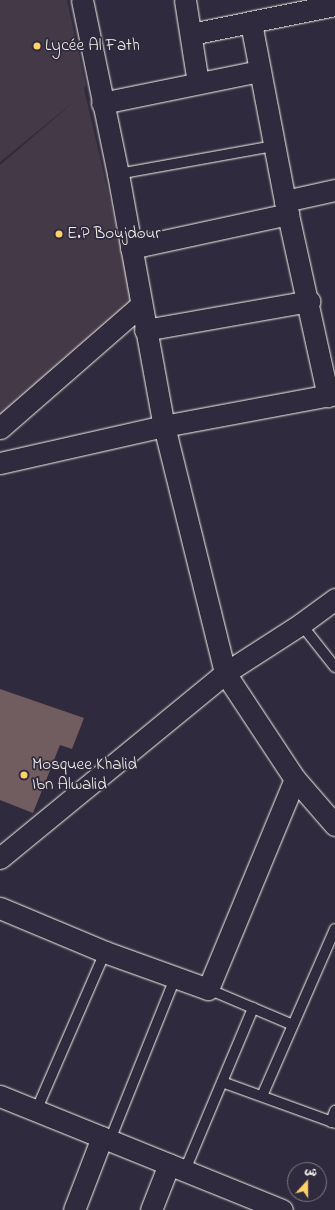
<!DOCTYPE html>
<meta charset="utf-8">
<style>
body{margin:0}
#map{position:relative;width:335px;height:1210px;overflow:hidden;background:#2f2a3d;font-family:"Indie Flower","Playpen Sans Arabic",sans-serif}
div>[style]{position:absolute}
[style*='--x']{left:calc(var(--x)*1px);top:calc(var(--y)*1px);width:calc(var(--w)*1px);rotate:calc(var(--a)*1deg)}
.built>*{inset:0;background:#433947}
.building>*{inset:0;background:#715c5f}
.roads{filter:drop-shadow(0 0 1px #f4f1e8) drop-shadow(0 0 1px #f4f1e8)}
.lane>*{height:10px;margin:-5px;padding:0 5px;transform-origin:5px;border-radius:5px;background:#2f2a3d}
.street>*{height:21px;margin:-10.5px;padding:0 10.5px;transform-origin:10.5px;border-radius:10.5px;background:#2f2a3d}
.dots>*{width:11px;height:11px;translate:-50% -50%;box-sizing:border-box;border:2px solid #2f2a3d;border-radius:50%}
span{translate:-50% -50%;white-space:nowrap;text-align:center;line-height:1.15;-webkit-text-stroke:3.5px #2f2a3d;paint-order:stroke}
.poi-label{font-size:17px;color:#f4f1e8}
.left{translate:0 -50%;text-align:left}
.north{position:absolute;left:287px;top:1162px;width:40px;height:40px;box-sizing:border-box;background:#2f2a3d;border:1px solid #7e7a81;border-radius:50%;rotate:21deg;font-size:11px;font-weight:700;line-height:16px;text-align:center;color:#f4f1e8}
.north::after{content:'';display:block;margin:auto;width:14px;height:18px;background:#ffd166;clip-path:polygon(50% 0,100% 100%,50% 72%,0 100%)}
</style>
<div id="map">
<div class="built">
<i style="clip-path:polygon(0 0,67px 0,86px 85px,84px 88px,85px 93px,134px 303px,0 417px,0 165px,76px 100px,0 162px)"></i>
</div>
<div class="building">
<i style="clip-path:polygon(0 689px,84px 718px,72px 749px,60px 745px,33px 813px,0 800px)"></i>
</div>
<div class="roads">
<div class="lane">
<i style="--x:118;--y:174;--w:158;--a:-10.2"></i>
<i style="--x:301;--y:624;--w:55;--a:51.7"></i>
<i style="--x:208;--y:989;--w:92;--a:23"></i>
<i style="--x:222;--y:1082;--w:120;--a:19.9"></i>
<i style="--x:262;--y:1096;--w:182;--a:-66.4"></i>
<i style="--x:36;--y:1111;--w:173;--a:-66.5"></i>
<i style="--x:331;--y:1122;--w:12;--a:-70"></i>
<i style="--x:110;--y:1140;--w:175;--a:-68.1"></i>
<i style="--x:185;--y:1170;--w:176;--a:-67.2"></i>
</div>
<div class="street">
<i style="--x:82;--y:0;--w:178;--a:78.3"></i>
<i style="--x:118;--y:174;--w:256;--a:79.7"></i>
<i style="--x:164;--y:426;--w:254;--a:76.1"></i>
<i style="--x:225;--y:673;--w:127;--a:56.6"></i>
<i style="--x:295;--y:779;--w:61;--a:49"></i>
<i style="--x:185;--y:0;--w:84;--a:81.1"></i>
<i style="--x:251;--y:23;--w:181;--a:79.2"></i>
<i style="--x:285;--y:201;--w:200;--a:77.6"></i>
<i style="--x:191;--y:34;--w:147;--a:-11.4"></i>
<i style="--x:102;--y:103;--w:160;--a:-11.5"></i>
<i style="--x:285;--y:201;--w:51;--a:-12.4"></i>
<i style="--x:131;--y:248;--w:161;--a:-12.2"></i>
<i style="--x:145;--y:330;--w:167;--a:-10"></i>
<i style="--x:0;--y:428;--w:187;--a:-41.1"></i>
<i style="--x:0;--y:463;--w:168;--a:-12.7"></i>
<i style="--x:164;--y:426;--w:174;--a:-10.6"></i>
<i style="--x:0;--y:858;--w:291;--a:-39.4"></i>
<i style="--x:225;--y:673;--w:90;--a:-32.8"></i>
<i style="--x:301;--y:624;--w:42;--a:-36.3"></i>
<i style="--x:0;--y:908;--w:114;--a:22.7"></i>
<i style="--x:105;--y:952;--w:109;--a:19.8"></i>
<i style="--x:208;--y:989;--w:227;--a:-67.5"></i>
<i style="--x:0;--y:1096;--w:304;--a:22"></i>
<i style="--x:74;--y:1210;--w:78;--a:-69"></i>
<i style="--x:151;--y:1210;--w:49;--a:-68.6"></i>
</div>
</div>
<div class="dots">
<i style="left:37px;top:46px;background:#ffd166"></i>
<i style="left:59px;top:234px;background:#ffd166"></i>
<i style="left:24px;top:775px;background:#ffd166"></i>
</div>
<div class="poi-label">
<span class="left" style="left:45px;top:46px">Lycée Al Fath</span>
<span class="left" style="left:67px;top:234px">E.P Boujdour</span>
<span class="left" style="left:32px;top:775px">Mosquee Khalid<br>Ibn Alwalid</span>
</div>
<div class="north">ش</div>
</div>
